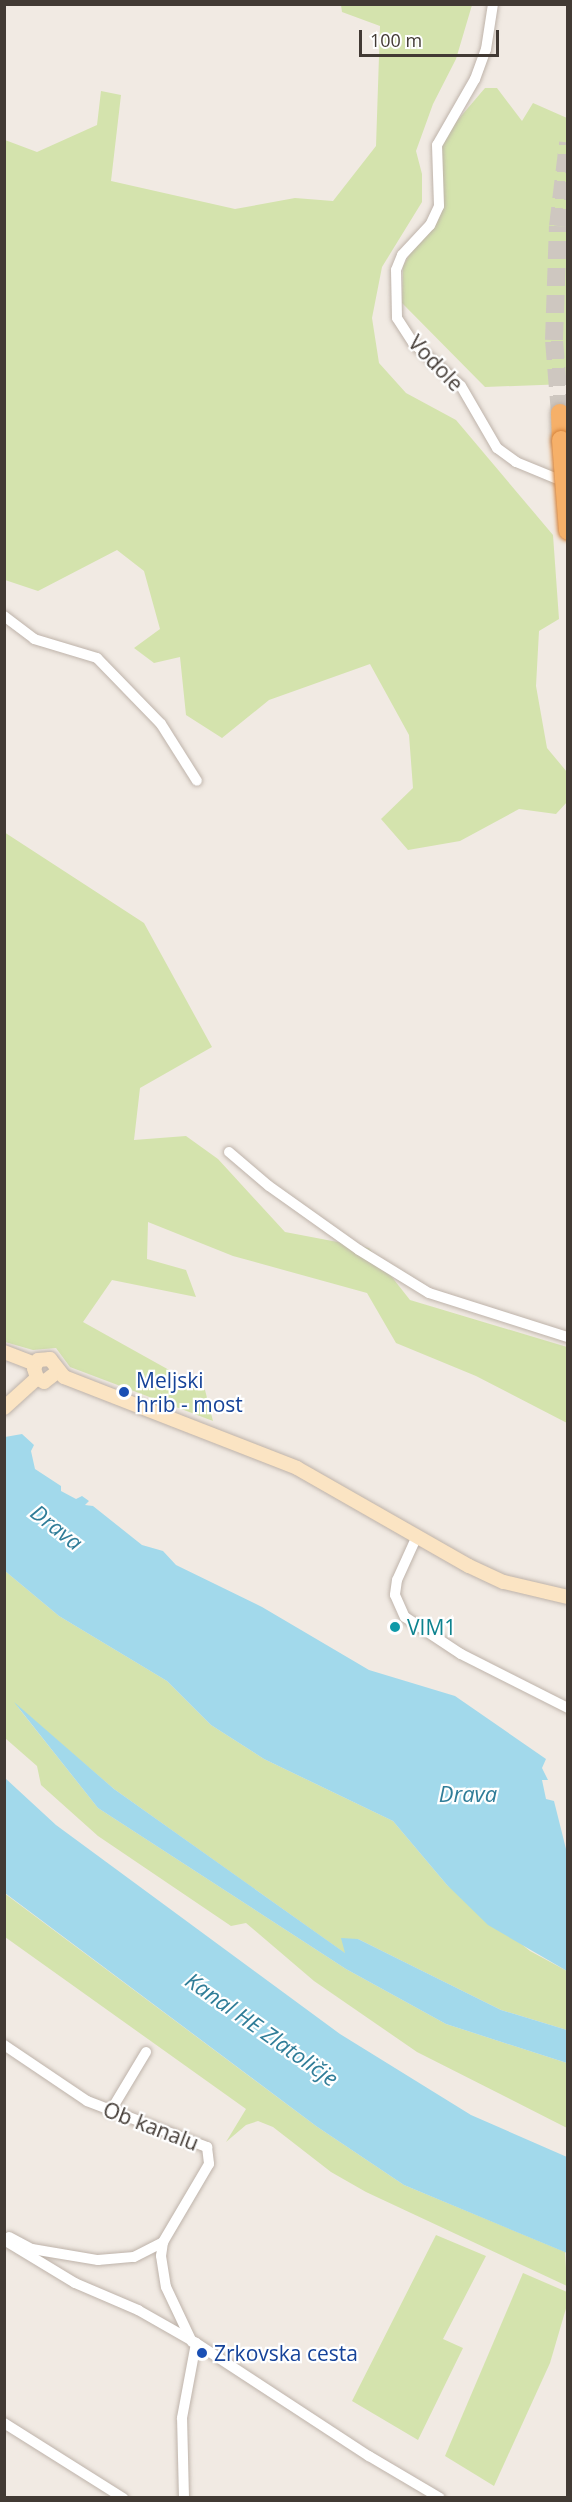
<!DOCTYPE html>
<meta charset="utf-8">
<style>
body{margin:0}
#map{position:relative;width:572px;height:2502px;overflow:hidden;background:#f1eae3;font-family:"Open Sans",sans-serif}
div>[style]{position:absolute}
[style*='--x']{left:calc(var(--x)*1px);top:calc(var(--y)*1px);width:calc(var(--w)*1px);rotate:calc(var(--a)*1deg)}
.green>*{inset:0;background:#d4e3ad}
.water>*{inset:0;background:#a2d9eb}
.highway-tunnel>*{height:18px;margin-top:-9px;transform-origin:0;background:repeating-linear-gradient(90deg,#cec7c0 0 18px,transparent 0 27px)}
.roads{filter:drop-shadow(0 0 2px #beb3aa) drop-shadow(0 0 2px #beb3aa)}
.street>*{height:10px;margin:-5px;padding:0 5px;transform-origin:5px;border-radius:5px;background:#fff}
.secondary>*{height:14px;margin:-7px;padding:0 7px;transform-origin:7px;border-radius:7px;background:#fbe4c3}
.highway>*{height:18px;margin:-9px;padding:0 9px;transform-origin:9px;border-radius:9px;background:#f6b069}
.bridges{filter:drop-shadow(0 0 2px #d4823a) drop-shadow(0 0 2px #d4823a)}
.highway-bridge>*{height:18px;margin:-9px;padding:0 9px;transform-origin:9px;border-radius:9px;background:#f6b069}
.dots>*{width:16px;height:16px;translate:-50% -50%;box-sizing:border-box;border:3px solid #fff;border-radius:50%}
span{translate:-50% -50%;white-space:nowrap;text-align:center;line-height:1.15;-webkit-text-stroke:4.5px #fff;paint-order:stroke}
.street-label{font-size:21px;color:#423a34}
.transit-label{font-size:21px;color:#164399}
.left{translate:0 -50%;text-align:left}
.culture-label{font-size:21px;color:#0d838f}
.water-label{font-size:22px;color:#307d98;font-style:italic}
.frame{position:absolute;inset:0;border:6px solid #423a34;pointer-events:none}
.scale{position:absolute;left:359px;top:30px;width:140px;height:27px;box-sizing:border-box;border:3px solid #423a34;border-top:0;padding-left:8px;font-size:18px;line-height:21px;white-space:nowrap;color:#423a34;-webkit-text-stroke:4px #fff;paint-order:stroke}
</style>
<div id="map">
<div class="green">
<i style="clip-path:polygon(341px 5px,472px 5px,456px 59px,433px 104px,416px 151px,422px 174px,422px 202px,382px 267px,372px 318px,379px 363px,406px 393px,456px 420px,553px 535px,559px 619px,539px 631px,536px 686px,547px 748px,567px 772px,567px 802px,556px 814px,519px 809px,460px 841px,408px 850px,381px 819px,413px 788px,409px 735px,370px 664px,269px 700px,222px 738px,186px 715px,180px 657px,154px 663px,134px 648px,160px 629px,144px 571px,117px 550px,38px 591px,5px 580px,5px 140px,37px 152px,97px 125px,101px 91px,121px 95px,111px 181px,235px 209px,295px 198px,333px 201px,376px 146px,380px 26px,342px 12px)"></i>
<i style="clip-path:polygon(485px 88px,497px 88px,522px 121px,533px 103px,567px 118px,567px 384px,485px 387px,402px 303px,403px 266px,439px 202px,438px 163px,445px 135px)"></i>
<i style="clip-path:polygon(4px 832px,144px 923px,212px 1047px,140px 1088px,134px 1140px,186px 1136px,218px 1159px,285px 1232px,369px 1248px,410px 1300px,567px 1347px,567px 1423px,476px 1376px,396px 1343px,367px 1293px,233px 1256px,148px 1222px,147px 1259px,186px 1270px,196px 1297px,112px 1280px,83px 1322px,205px 1390px,213px 1421px,70px 1367px,56px 1348px,33px 1350px,5px 1342px)"></i>
<i style="clip-path:polygon(5px 1571px,59px 1616px,167px 1681px,211px 1725px,264px 1759px,393px 1821px,447px 1885px,530px 1951px,567px 1971px,567px 2030px,501px 2010px,358px 1939px,346px 1954px,114px 1789px,17px 1706px,98px 1808px,346px 1969px,446px 2024px,567px 2063px,567px 2128px,417px 2052px,314px 1981px,246px 1923px,231px 1926px,98px 1836px,41px 1785px,37px 1766px,5px 1738px)"></i>
<i style="clip-path:polygon(4px 1893px,316px 2126px,404px 2185px,565px 2252px,567px 2286px,366px 2192px,331px 2172px,273px 2127px,258px 2121px,246px 2125px,226px 2142px,246px 2109px,5px 1937px)"></i>
<i style="clip-path:polygon(436px 2235px,486px 2256px,443px 2339px,463px 2348px,418px 2440px,352px 2401px)"></i>
<i style="clip-path:polygon(523px 2273px,567px 2292px,567px 2305px,550px 2363px,494px 2486px,445px 2456px)"></i>
</div>
<div class="water">
<i style="clip-path:polygon(22px 1434px,34px 1445px,31px 1451px,35px 1469px,61px 1486px,61px 1491px,76px 1499px,82px 1496px,89px 1501px,85px 1505px,93px 1506px,142px 1545px,163px 1551px,176px 1565px,262px 1607px,369px 1670px,455px 1696px,546px 1759px,542px 1768px,548px 1780px,542px 1780px,546px 1799px,554px 1801px,567px 1853px,567px 1971px,488px 1925px,447px 1885px,393px 1821px,264px 1759px,211px 1725px,167px 1681px,59px 1616px,5px 1571px,5px 1437px)"></i>
<i style="clip-path:polygon(14px 1702px,114px 1789px,345px 1953px,341px 1938px,358px 1939px,501px 2010px,567px 2030px,567px 2063px,446px 2024px,346px 1969px,98px 1808px)"></i>
<i style="clip-path:polygon(5px 1778px,56px 1825px,340px 2034px,471px 2115px,567px 2157px,567px 2253px,404px 2185px,316px 2126px,5px 1893px)"></i>
</div>
<div class="highway-tunnel">
<i style="--x:560;--y:413;--w:73;--a:-94.7"></i>
<i style="--x:554;--y:340;--w:114;--a:-88"></i>
<i style="--x:558;--y:226;--w:84;--a:-83.1"></i>
</div>
<div class="roads">
<div class="street">
<i style="--x:493;--y:4;--w:46;--a:98.8"></i>
<i style="--x:486;--y:49;--w:32;--a:110"></i>
<i style="--x:475;--y:79;--w:76;--a:119.9"></i>
<i style="--x:437;--y:145;--w:61;--a:88.1"></i>
<i style="--x:439;--y:206;--w:21;--a:115"></i>
<i style="--x:430;--y:225;--w:41;--a:133"></i>
<i style="--x:402;--y:255;--w:16;--a:112"></i>
<i style="--x:396;--y:270;--w:48;--a:88.8"></i>
<i style="--x:397;--y:318;--w:30;--a:57"></i>
<i style="--x:413;--y:343;--w:64;--a:41.9"></i>
<i style="--x:461;--y:386;--w:72;--a:59.9"></i>
<i style="--x:497;--y:448;--w:24;--a:36"></i>
<i style="--x:516;--y:462;--w:55;--a:22.4"></i>
<i style="--x:4;--y:616;--w:38;--a:37"></i>
<i style="--x:34;--y:639;--w:66;--a:16.8"></i>
<i style="--x:97;--y:658;--w:92;--a:45.9"></i>
<i style="--x:161;--y:724;--w:67;--a:57.7"></i>
<i style="--x:229;--y:1152;--w:52;--a:40.4"></i>
<i style="--x:269;--y:1186;--w:110;--a:35.4"></i>
<i style="--x:359;--y:1250;--w:82;--a:31.6"></i>
<i style="--x:429;--y:1293;--w:146;--a:17.6"></i>
<i style="--x:417;--y:1536;--w:48;--a:114.4"></i>
<i style="--x:397;--y:1580;--w:15;--a:98"></i>
<i style="--x:395;--y:1595;--w:24;--a:66"></i>
<i style="--x:405;--y:1617;--w:67;--a:33.5"></i>
<i style="--x:461;--y:1654;--w:120;--a:26.8"></i>
<i style="--x:4;--y:2045;--w:100;--a:34"></i>
<i style="--x:87;--y:2101;--w:129;--a:21"></i>
<i style="--x:207;--y:2147;--w:17;--a:83"></i>
<i style="--x:209;--y:2164;--w:91;--a:120.5"></i>
<i style="--x:163;--y:2242;--w:14;--a:98"></i>
<i style="--x:161;--y:2256;--w:31;--a:81"></i>
<i style="--x:166;--y:2287;--w:61;--a:64.7"></i>
<i style="--x:110;--y:2112;--w:70;--a:-59"></i>
<i style="--x:9;--y:2237;--w:26;--a:28"></i>
<i style="--x:32;--y:2249;--w:67;--a:9.5"></i>
<i style="--x:98;--y:2260;--w:36;--a:-5"></i>
<i style="--x:134;--y:2257;--w:33;--a:-27"></i>
<i style="--x:4;--y:2240;--w:83;--a:31.2"></i>
<i style="--x:75;--y:2283;--w:69;--a:23.2"></i>
<i style="--x:138;--y:2310;--w:67;--a:29.6"></i>
<i style="--x:196;--y:2343;--w:207;--a:33.2"></i>
<i style="--x:369;--y:2456;--w:82;--a:30.6"></i>
<i style="--x:4;--y:2423;--w:141;--a:32.2"></i>
<i style="--x:184;--y:2498;--w:80;--a:-91.4"></i>
<i style="--x:182;--y:2418;--w:76;--a:-79.4"></i>
</div>
<div class="secondary">
<i style="--x:4;--y:1352;--w:34;--a:21"></i>
<i style="--x:57;--y:1372;--w:16;--a:142"></i>
<i style="--x:44;--y:1382;--w:8;--a:-150"></i>
<i style="--x:37;--y:1378;--w:10;--a:-107"></i>
<i style="--x:34;--y:1368;--w:9;--a:-63"></i>
<i style="--x:38;--y:1360;--w:12;--a:-5"></i>
<i style="--x:50;--y:1359;--w:23;--a:52"></i>
<i style="--x:64;--y:1377;--w:250;--a:21.3"></i>
<i style="--x:297;--y:1468;--w:198;--a:29.7"></i>
<i style="--x:469;--y:1566;--w:38;--a:25"></i>
<i style="--x:504;--y:1582;--w:66;--a:13.2"></i>
<i style="--x:4;--y:1408;--w:45;--a:-42.3"></i>
</div>
<div class="highway">
<i style="--x:560;--y:413;--w:27;--a:88"></i>
</div>
</div>
<div class="bridges">
<div class="highway-bridge">
<i style="--x:561;--y:440;--w:91;--a:85.6"></i>
</div>
</div>
<div class="dots">
<i style="left:124px;top:1392px;background:#1a4fb4"></i>
<i style="left:395px;top:1627px;background:#0f9aa8"></i>
<i style="left:202px;top:2353px;background:#1a4fb4"></i>
</div>
<div class="street-label">
<span style="left:436px;top:363px;rotate:46deg">Vodole</span>
<span style="left:151px;top:2126px;rotate:21deg">Ob kanalu</span>
</div>
<div class="transit-label">
<span class="left" style="left:136px;top:1392px">Meljski<br>hrib - most</span>
<span class="left" style="left:214px;top:2353px">Zrkovska cesta</span>
</div>
<div class="culture-label">
<span class="left" style="left:407px;top:1627px">VIM1</span>
</div>
<div class="water-label">
<span style="left:57px;top:1527px;rotate:38deg">Drava</span>
<span style="left:468px;top:1794px">Drava</span>
<span style="left:262px;top:2029px;rotate:35deg">Kanal HE Zlatoličje</span>
</div>
<div class="frame"></div>
<div class="scale">100 m</div>
</div>
